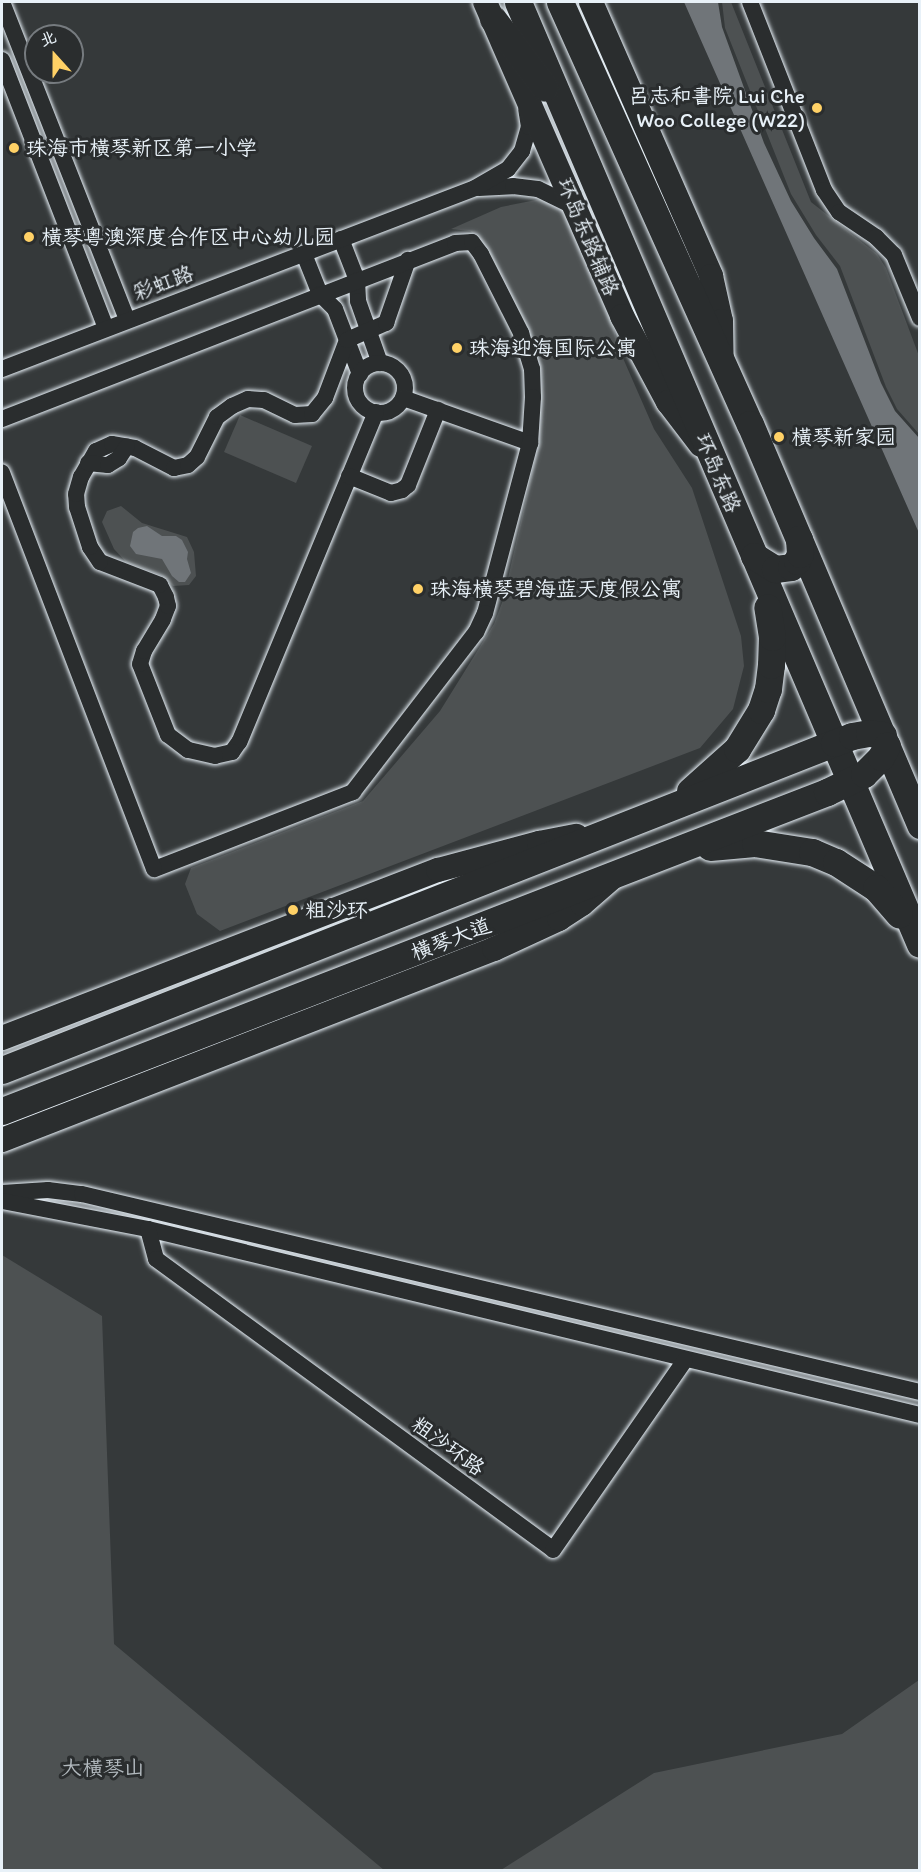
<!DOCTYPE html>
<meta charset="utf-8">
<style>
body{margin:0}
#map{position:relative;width:921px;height:1872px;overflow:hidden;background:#35393a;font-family:Itim,"LXGW WenKai TC",sans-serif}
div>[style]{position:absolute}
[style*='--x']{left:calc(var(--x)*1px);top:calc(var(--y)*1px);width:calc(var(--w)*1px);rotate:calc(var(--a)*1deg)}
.green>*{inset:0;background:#4d5152}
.water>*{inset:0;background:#707579}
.roads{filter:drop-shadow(0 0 2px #e8f1f8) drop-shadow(0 0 2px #e8f1f8)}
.minor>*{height:16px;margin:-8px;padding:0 8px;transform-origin:8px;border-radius:8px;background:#2a2d2e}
.minor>.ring{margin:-8px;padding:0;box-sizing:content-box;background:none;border:16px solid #2a2d2e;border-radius:50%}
.secondary>*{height:24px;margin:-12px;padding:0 12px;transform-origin:12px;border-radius:12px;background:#2a2d2e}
.primary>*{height:27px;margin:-13.5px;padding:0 13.5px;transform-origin:13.5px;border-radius:13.5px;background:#2a2d2e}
.dots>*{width:16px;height:16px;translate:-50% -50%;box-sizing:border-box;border:3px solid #2a2d2e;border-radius:50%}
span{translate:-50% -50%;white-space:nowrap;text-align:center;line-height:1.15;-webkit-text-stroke:6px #2a2d2e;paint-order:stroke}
.poi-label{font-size:21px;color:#e8f1f8}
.right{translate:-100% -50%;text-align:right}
.left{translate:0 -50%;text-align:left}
.street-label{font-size:21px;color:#e8f1f8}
.park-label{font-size:21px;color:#b2b9be}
.frame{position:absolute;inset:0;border:3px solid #e8f1f8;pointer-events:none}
.north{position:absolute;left:24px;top:24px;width:60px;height:60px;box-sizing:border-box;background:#2a2d2e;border:2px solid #767b7f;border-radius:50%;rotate:339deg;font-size:16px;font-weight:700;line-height:24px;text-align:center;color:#e8f1f8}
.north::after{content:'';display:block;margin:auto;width:21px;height:27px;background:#ffd166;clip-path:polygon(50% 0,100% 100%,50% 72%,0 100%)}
</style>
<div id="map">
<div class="green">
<i style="clip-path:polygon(722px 2px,731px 2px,811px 202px,877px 254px,886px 268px,919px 356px,919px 434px,897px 409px,886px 387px,840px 266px,816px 235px,791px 194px,725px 28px)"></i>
<i style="clip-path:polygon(541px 199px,569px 214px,609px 311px,619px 349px,654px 429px,692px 488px,741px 636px,744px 666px,733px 709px,700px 748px,220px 931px,197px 914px,185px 884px,191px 868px,363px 801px,440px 711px,494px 624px,503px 600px,539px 442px,541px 370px,533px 343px,480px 240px,470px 231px,451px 229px,501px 207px)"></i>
<i style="clip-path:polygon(240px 415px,312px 446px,296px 483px,224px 452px)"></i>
<i style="clip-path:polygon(121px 506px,142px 523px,187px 537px,194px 552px,196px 576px,189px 585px,173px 586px,161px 575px,126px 562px,114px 549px,102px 522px,107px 511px)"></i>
<i style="clip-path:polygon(2px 1255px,102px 1316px,114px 1644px,384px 1870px,2px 1870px)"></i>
<i style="clip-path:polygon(919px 1680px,919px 1870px,501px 1870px,654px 1773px,842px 1734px)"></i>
</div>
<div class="water">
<i style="clip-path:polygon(684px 2px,718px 2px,722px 27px,764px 143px,791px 201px,814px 238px,837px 269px,881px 383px,895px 411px,919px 438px,919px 533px)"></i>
<i style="clip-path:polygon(147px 526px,162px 536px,176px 536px,182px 540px,188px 552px,187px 559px,191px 573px,185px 582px,179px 582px,172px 576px,162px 559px,136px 554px,130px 546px,133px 532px,138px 528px)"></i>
</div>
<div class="roads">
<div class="minor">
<i style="--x:2;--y:2;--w:342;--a:68.5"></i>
<i style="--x:750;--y:2;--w:202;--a:68.5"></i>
<i style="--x:824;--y:190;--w:27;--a:56"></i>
<i style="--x:839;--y:212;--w:45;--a:34"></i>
<i style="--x:876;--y:237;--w:25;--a:45"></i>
<i style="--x:894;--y:255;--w:68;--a:67.6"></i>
<i style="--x:2;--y:60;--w:287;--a:68.8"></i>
<i style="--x:479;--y:188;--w:34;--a:-3"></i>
<i style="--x:513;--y:186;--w:25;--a:7"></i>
<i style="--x:538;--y:189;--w:43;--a:26"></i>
<i style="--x:341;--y:239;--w:44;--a:68.7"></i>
<i style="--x:357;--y:280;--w:21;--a:87"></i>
<i style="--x:358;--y:301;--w:66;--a:70.5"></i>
<i style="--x:304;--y:254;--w:43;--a:68.2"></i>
<i style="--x:320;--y:294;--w:21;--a:45"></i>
<i style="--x:335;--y:309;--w:70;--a:69"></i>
<i class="ring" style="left:355px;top:363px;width:34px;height:34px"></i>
<i style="--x:2;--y:369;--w:506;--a:-20.94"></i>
<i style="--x:475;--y:188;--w:38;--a:-30"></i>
<i style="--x:508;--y:169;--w:23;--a:-52"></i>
<i style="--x:522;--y:151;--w:25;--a:-74"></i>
<i style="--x:529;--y:127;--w:18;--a:-99"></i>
<i style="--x:403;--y:398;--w:135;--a:19.5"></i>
<i style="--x:376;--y:412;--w:357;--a:112.5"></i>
<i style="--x:239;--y:742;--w:12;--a:125"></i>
<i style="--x:232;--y:752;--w:17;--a:167"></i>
<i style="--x:215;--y:756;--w:28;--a:-167"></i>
<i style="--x:188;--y:750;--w:25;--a:-143"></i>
<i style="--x:168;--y:735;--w:76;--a:-111.5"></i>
<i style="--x:140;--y:664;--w:14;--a:-73"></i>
<i style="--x:144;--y:651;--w:37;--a:-59"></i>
<i style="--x:163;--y:619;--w:14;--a:-69"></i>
<i style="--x:168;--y:606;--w:9;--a:-103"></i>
<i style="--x:166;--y:597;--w:13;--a:-117"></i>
<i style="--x:160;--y:585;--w:64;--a:-159"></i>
<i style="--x:100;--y:562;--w:18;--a:-124"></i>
<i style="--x:90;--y:547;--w:42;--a:-108"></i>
<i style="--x:77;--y:507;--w:13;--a:-94"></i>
<i style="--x:76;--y:494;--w:18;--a:-74"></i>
<i style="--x:81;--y:477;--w:30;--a:-60"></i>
<i style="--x:96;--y:451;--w:17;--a:-24"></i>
<i style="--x:112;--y:444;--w:23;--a:10"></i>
<i style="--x:135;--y:448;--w:44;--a:27.1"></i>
<i style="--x:174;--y:468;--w:14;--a:-12"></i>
<i style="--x:188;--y:465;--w:12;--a:-42"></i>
<i style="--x:197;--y:457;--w:45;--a:-63.4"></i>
<i style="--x:217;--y:417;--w:19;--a:-36"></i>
<i style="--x:232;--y:406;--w:17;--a:-24"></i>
<i style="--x:248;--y:399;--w:16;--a:4"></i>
<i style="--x:264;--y:400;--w:34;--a:26"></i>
<i style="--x:295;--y:415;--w:17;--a:-3"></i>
<i style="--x:312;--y:414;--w:21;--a:-51"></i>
<i style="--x:325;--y:398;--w:62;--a:-69.2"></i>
<i style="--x:347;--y:340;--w:43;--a:-23.6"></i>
<i style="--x:386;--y:323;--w:67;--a:-70.8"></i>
<i style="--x:2;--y:419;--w:486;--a:-21.2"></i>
<i style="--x:455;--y:243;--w:17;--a:-3"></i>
<i style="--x:472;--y:242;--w:15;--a:53"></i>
<i style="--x:481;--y:254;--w:89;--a:63.1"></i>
<i style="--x:521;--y:333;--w:38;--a:73"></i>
<i style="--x:532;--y:369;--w:28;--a:88"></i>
<i style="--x:533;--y:397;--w:46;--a:93.7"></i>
<i style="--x:530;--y:443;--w:176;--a:104.8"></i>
<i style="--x:485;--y:613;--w:21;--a:115"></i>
<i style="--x:476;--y:632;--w:202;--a:127.6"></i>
<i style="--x:353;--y:792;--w:213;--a:158.8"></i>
<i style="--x:154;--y:869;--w:425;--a:-111"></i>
<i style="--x:88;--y:463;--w:20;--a:6"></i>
<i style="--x:108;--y:465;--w:13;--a:-32"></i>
<i style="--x:119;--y:458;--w:14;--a:-56"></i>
<i style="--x:349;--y:476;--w:45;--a:22"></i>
<i style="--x:391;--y:493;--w:11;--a:-15"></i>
<i style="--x:402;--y:490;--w:8;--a:-40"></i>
<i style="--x:408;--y:485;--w:81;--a:-68.2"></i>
<i style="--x:2;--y:1193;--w:46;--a:-3.7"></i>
<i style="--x:48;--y:1190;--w:34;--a:7"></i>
<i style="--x:82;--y:1194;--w:861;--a:13.29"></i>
<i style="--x:2;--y:1201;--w:149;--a:10.9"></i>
<i style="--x:148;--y:1229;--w:794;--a:13.55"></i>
<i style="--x:148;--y:1229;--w:31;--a:75"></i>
<i style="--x:156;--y:1259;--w:492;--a:36.2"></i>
<i style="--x:553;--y:1550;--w:231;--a:-55.2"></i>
</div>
<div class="secondary">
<i style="--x:485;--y:2;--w:343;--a:66.4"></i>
<i style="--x:622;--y:316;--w:98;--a:61.9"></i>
<i style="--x:668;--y:402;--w:54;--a:52.5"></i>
<i style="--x:591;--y:2;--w:299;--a:66.3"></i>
<i style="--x:711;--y:276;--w:46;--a:77.5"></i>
<i style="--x:721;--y:321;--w:39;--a:89"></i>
<i style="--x:2;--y:1038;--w:467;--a:-21.1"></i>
<i style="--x:438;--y:870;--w:105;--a:-15"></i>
<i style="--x:539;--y:843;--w:38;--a:-11"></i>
<i style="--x:2;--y:1140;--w:528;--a:-21.22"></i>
<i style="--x:494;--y:949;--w:72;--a:-24.8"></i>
<i style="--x:559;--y:919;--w:27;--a:-33"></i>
<i style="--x:582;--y:904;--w:40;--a:-41"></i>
</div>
<div class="primary">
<i style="--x:518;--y:2;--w:1024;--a:66.89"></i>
<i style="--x:560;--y:2;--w:463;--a:65.8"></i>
<i style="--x:750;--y:424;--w:436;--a:67"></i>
<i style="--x:493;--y:19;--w:86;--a:53"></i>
<i style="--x:754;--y:556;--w:25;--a:32"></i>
<i style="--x:775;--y:569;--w:16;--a:-7"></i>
<i style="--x:791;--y:567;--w:8;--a:-45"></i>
<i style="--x:797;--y:561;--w:8;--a:-67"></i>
<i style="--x:800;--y:554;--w:15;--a:-94"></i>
<i style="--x:690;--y:791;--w:63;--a:-41.8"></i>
<i style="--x:737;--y:749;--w:46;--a:-58.4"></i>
<i style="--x:761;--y:710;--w:22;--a:-72"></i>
<i style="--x:768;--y:689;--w:24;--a:-83"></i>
<i style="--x:771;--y:665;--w:28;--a:-88"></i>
<i style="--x:772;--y:637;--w:30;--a:-99"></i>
<i style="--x:710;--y:847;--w:45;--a:-5.1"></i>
<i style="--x:755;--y:843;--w:58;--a:9"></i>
<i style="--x:812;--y:852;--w:26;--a:23"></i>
<i style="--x:836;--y:862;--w:48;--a:33"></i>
<i style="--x:876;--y:888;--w:35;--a:49"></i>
<i style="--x:2;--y:1070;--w:894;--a:-21.46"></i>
<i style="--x:834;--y:743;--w:19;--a:-21"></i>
<i style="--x:852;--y:736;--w:17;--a:-10"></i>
<i style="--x:869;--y:733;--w:14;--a:8"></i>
<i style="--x:2;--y:1111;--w:885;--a:-21.14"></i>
<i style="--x:827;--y:792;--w:41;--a:-25.9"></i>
<i style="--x:864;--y:774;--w:24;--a:-45"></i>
<i style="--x:881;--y:757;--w:13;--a:-63"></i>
</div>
</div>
<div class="dots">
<i style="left:817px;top:108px;background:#ffd166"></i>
<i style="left:14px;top:148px;background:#ffd166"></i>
<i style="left:29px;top:237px;background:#ffd166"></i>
<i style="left:457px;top:348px;background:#ffd166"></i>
<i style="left:779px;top:437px;background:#ffd166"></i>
<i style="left:418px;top:589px;background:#ffd166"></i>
<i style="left:293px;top:910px;background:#ffd166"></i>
</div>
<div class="poi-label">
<span class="right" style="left:805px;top:108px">呂志和書院 Lui Che<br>Woo College (W22)</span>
<span class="left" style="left:26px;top:148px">珠海市横琴新区第一小学</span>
<span class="left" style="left:41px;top:237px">横琴粤澳深度合作区中心幼儿园</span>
<span class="left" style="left:469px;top:348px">珠海迎海国际公寓</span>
<span class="left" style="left:791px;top:437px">横琴新家园</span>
<span class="left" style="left:430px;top:589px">珠海横琴碧海蓝天度假公寓</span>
<span class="left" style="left:305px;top:910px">粗沙环</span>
</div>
<div class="street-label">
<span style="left:588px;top:237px;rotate:67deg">环岛东路辅路</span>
<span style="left:163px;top:283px;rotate:-20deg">彩虹路</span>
<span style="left:718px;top:473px;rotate:67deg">环岛东路</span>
<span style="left:451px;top:939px;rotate:-21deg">横琴大道</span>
<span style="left:448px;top:1446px;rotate:36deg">粗沙环路</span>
</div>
<div class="park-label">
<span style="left:103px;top:1768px">大橫琴山</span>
</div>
<div class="frame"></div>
<div class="north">北</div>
</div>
